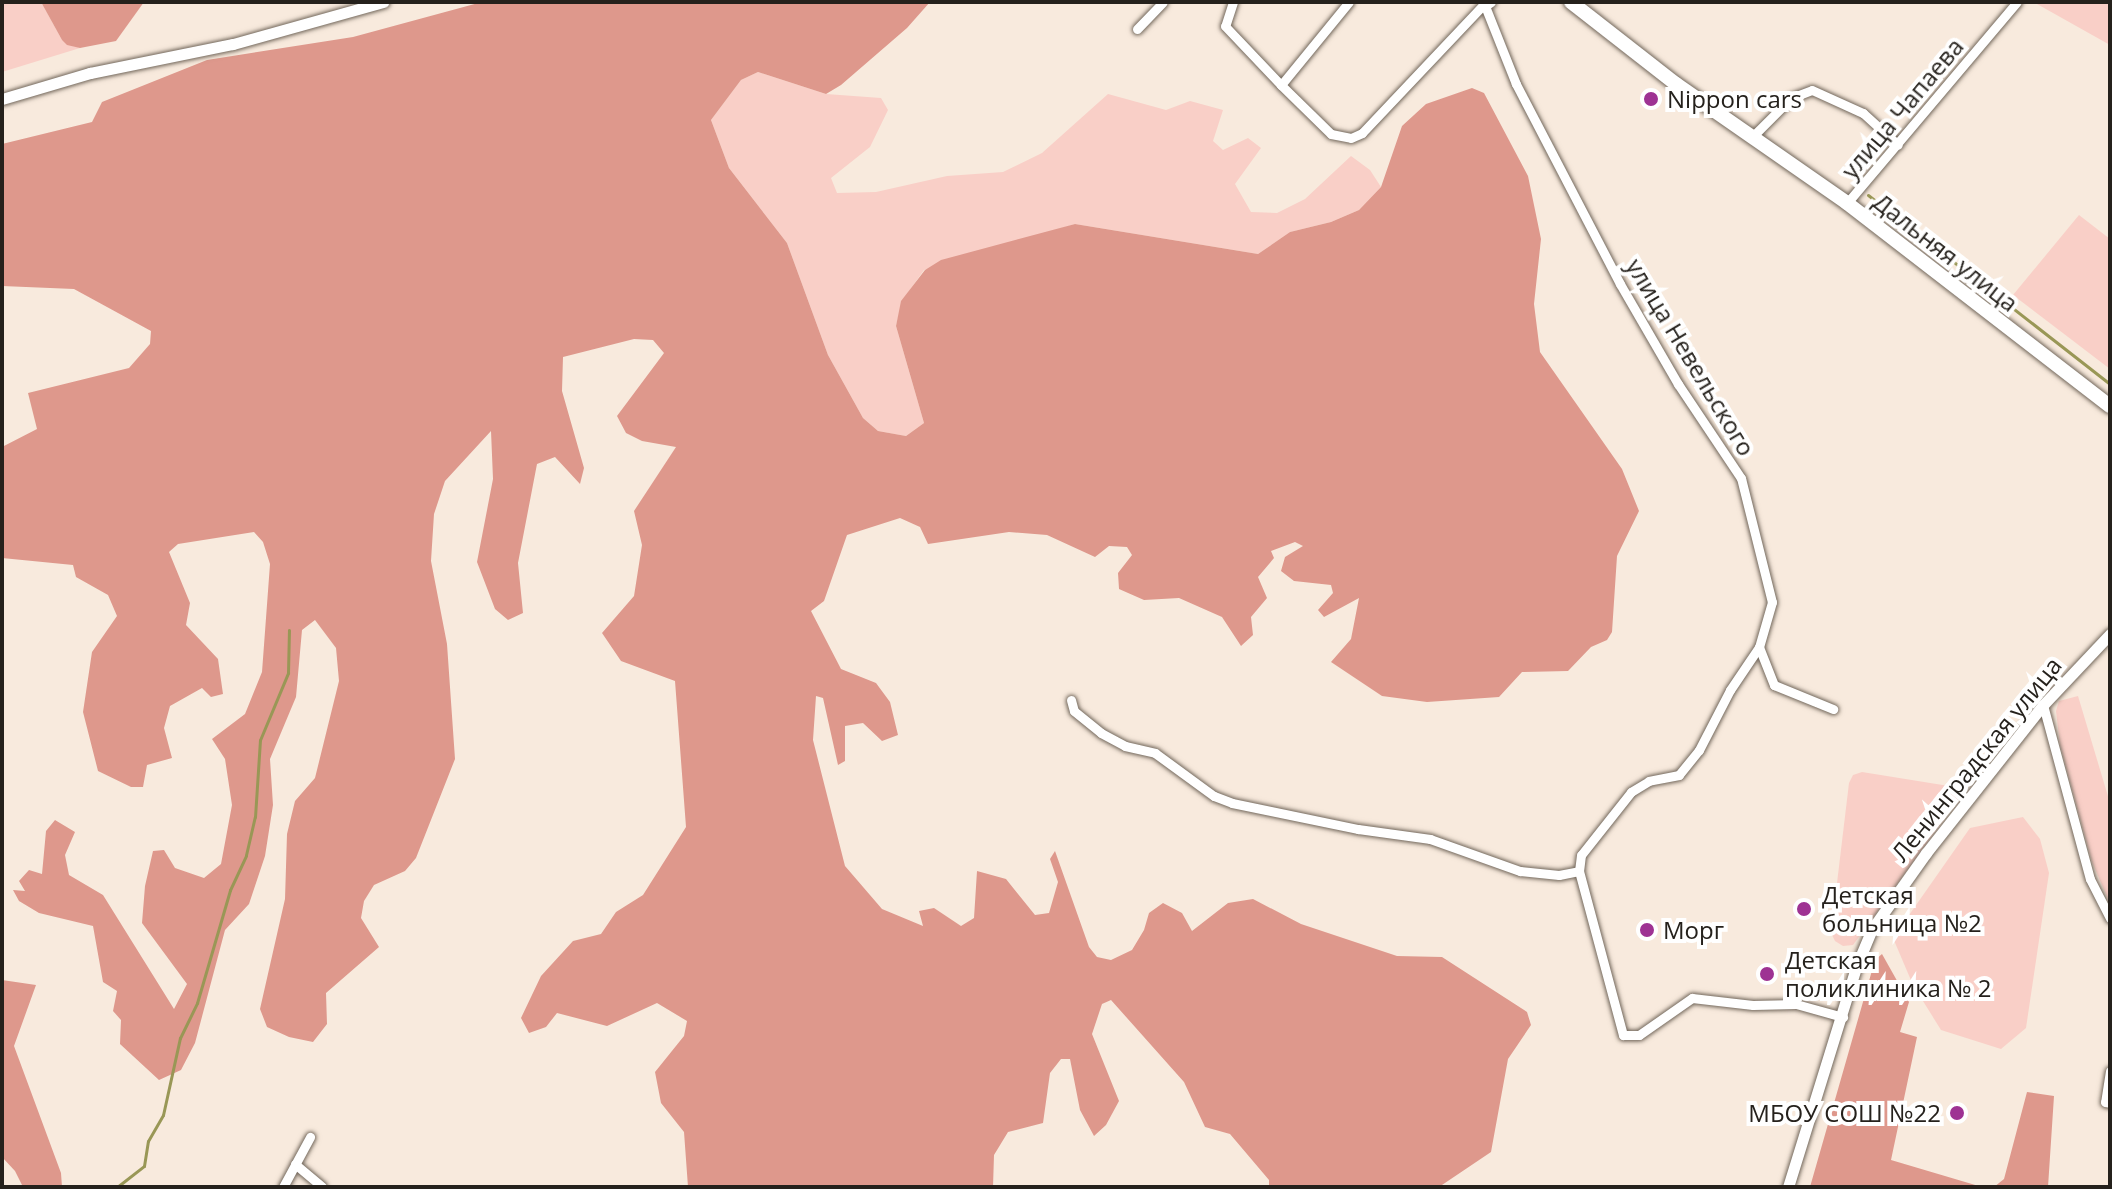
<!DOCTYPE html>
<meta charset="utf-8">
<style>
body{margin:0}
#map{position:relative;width:2112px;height:1189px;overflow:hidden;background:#f8eadd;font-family:"Open Sans",sans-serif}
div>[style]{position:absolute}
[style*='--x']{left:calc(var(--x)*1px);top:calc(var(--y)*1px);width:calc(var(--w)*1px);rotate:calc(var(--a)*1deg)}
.green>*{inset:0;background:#f9cfc7}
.forest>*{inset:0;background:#de988c}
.stream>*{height:3px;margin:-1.5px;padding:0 1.5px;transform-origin:1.5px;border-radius:1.5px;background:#999756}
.roads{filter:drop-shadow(0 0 2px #72675b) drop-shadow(0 0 2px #72675b)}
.minor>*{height:9px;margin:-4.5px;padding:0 4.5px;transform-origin:4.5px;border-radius:4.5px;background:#fff}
.tertiary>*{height:11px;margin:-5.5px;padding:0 5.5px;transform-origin:5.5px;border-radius:5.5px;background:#fff}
.primary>*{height:14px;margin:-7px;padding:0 7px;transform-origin:7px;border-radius:7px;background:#fff}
.dots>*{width:22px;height:22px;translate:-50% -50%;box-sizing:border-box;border:4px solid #fff;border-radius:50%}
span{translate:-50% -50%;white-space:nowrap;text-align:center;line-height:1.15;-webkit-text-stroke:8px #fff;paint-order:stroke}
.poi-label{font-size:24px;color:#25211c}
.left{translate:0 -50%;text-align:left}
.right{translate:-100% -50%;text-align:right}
.street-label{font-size:24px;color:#25211c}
.frame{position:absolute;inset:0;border:4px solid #25211c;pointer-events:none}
</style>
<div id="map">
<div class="green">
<i style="clip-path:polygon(2px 2px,41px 2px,62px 40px,80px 48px,2px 72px)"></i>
<i style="clip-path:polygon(2038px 2px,2110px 2px,2110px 45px,2037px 4px)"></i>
<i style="clip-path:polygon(758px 72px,826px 94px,881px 98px,888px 110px,870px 147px,831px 178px,837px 193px,876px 192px,947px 176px,1003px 172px,1042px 153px,1108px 94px,1166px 110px,1190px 101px,1223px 110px,1213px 141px,1223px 150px,1248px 138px,1261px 148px,1235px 184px,1251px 212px,1277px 213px,1305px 199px,1351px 156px,1370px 170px,1381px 187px,1359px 210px,1331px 222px,1290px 232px,1258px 254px,1075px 224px,924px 270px,902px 301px,896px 326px,924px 423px,906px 436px,878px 431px,863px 418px,828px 355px,787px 243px,729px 168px,711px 120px,741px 80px)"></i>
<i style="clip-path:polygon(2079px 215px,2110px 239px,2110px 369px,2013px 295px)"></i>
<i style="clip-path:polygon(2078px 696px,2110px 803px,2110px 904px,2092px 862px,2060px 745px,2056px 711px,2059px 701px)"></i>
<i style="clip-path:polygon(1862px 772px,1955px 787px,1958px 800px,1853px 945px,1843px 946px,1835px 941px,1831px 933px,1849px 783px,1853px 775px)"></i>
<i style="clip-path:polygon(2023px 817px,2040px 839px,2049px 873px,2026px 1028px,2001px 1049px,1941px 1030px,1913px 985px,1893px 938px,1970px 828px)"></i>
</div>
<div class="forest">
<i style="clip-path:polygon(41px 2px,144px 2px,116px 41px,80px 48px,67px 45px,62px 40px)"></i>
<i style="clip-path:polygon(482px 2px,930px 2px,907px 28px,841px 85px,826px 94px,758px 72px,741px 80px,711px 120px,729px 168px,787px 243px,828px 355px,863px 418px,878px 431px,906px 436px,924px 423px,896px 326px,901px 301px,925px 270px,941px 260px,1075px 224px,1258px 254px,1290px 232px,1331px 222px,1359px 210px,1381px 187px,1402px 126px,1426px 104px,1472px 88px,1484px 93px,1528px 176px,1541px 239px,1534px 304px,1540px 352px,1622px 469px,1639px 511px,1617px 556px,1612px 632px,1607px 640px,1591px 647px,1568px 671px,1522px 672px,1499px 697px,1427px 702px,1382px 696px,1331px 662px,1351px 639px,1359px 598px,1324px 617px,1318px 610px,1333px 593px,1331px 585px,1294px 581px,1281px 571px,1285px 557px,1303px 546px,1295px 542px,1271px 551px,1274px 558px,1258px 577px,1267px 598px,1251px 617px,1253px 635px,1241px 646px,1222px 617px,1179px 598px,1144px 600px,1119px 589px,1118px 573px,1132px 555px,1127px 547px,1109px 546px,1095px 557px,1047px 535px,1009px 532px,928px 544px,920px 527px,900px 518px,847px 535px,824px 601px,811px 611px,841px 669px,876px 683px,890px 702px,898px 735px,882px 741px,863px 723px,845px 726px,845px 761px,838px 765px,823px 698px,816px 696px,813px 740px,845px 866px,882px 909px,923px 926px,919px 911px,934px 908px,961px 926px,974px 918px,977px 871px,1006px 879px,1035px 915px,1049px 913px,1058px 882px,1050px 859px,1055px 851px,1089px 947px,1097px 957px,1111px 960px,1132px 950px,1144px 930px,1149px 913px,1163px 903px,1182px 913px,1192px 931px,1228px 903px,1253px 899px,1301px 924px,1397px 956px,1442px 957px,1527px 1012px,1531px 1025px,1508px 1059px,1491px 1152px,1439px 1187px,1269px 1187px,1269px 1180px,1230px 1134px,1205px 1127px,1184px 1082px,1111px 1000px,1102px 1004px,1092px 1034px,1119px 1101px,1106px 1125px,1094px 1136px,1080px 1110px,1070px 1059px,1061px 1059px,1050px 1073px,1043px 1123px,1008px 1132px,994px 1155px,993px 1187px,688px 1187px,684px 1132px,661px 1103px,655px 1072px,684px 1036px,687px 1021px,657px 1003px,607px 1026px,557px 1013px,546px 1027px,529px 1033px,521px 1018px,541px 976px,573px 941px,601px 934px,616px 912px,643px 895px,686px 827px,675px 681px,621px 661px,602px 633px,634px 596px,642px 545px,634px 511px,676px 447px,642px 441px,626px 433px,617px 416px,664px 353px,653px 340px,634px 339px,563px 357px,562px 391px,584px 468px,580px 484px,555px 457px,537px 464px,518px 563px,523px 613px,508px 620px,495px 609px,477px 562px,493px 479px,491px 431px,445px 481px,434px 514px,431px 561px,447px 644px,455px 759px,416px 858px,405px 871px,374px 885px,364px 901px,361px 918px,379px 947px,326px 993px,327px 1024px,313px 1042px,289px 1037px,267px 1027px,260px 1009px,285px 899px,287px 834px,295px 801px,315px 778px,339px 681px,336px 648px,315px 620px,302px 630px,296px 697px,270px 759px,273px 805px,265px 856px,249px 904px,225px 930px,195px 1043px,181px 1070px,159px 1080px,120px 1044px,121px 1020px,113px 1011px,117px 991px,103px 982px,93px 926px,39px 913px,19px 901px,13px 890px,25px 891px,19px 881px,29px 870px,42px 874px,46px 831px,55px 820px,75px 832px,65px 855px,69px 875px,103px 895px,174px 1009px,187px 984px,142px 923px,145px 886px,153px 851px,164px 850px,175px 868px,204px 878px,221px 864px,232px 805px,225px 759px,212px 739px,245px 714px,262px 672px,270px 564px,263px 542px,254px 532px,178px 544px,169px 552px,190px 603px,186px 625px,218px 659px,223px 694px,211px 697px,202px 688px,170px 706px,164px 728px,172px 758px,147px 765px,143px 787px,131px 787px,98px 771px,83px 712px,92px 652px,117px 616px,108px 595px,76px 577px,73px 565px,2px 558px,2px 447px,37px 429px,28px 393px,129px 368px,150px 344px,151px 331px,74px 289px,2px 286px,2px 144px,92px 122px,102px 102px,207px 60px,353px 37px)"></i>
<i style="clip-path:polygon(1882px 954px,1909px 1002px,1900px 1032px,1917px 1037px,1891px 1160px,1982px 1187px,1810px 1187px,1875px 960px)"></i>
<i style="clip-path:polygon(2px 980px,36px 985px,14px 1046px,61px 1173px,62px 1187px,23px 1187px,15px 1171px,2px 1157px)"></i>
<i style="clip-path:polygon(2027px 1092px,2054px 1096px,2048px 1187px,1994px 1187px,2004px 1179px)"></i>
</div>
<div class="stream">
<i style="--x:1868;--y:195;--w:307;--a:38"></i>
<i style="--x:117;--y:1187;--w:34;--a:-38"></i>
<i style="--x:144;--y:1166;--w:25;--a:-81"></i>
<i style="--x:148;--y:1141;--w:30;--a:-60"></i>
<i style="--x:163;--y:1115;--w:79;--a:-77.6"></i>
<i style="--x:180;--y:1038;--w:39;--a:-64"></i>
<i style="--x:197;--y:1003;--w:118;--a:-73.7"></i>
<i style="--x:230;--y:890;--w:38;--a:-65"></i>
<i style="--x:246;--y:855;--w:39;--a:-77"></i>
<i style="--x:255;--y:817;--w:77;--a:-86.3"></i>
<i style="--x:260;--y:740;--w:73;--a:-67.3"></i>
<i style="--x:288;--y:673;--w:43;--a:-88.7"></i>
</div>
<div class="roads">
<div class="minor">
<i style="--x:1233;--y:2;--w:25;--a:108"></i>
<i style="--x:1225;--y:26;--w:81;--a:46.5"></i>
<i style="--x:1281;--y:85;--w:107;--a:-50.7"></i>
<i style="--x:1491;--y:2;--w:7;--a:146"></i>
<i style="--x:1485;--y:6;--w:84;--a:68.3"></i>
<i style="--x:1516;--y:84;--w:225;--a:62.5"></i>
<i style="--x:1620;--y:284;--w:116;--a:59.9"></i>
<i style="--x:1678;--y:384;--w:113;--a:56.2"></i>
<i style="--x:1741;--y:478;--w:128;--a:76"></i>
<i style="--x:1772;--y:602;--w:47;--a:106.1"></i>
<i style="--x:1759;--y:647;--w:41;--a:68.5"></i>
<i style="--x:1774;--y:685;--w:64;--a:22.1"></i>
<i style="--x:1137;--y:29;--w:37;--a:-46"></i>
<i style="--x:1281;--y:85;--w:70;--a:44.4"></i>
<i style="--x:1331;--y:134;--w:20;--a:11"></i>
<i style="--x:1351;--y:138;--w:12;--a:-24"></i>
<i style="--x:1362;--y:133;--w:176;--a:-46.6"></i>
<i style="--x:1752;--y:137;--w:55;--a:-45"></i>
<i style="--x:1791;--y:98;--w:22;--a:-21"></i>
<i style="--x:1812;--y:90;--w:56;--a:24.3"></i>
<i style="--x:1863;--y:113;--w:47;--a:42.4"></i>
<i style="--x:1847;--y:203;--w:263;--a:-49.8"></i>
<i style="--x:1759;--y:647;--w:52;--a:124"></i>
<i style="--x:1730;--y:690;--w:68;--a:117.3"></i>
<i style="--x:1699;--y:750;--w:32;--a:129"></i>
<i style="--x:1679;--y:775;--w:31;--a:169"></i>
<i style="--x:1649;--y:781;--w:21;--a:149"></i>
<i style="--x:1631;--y:792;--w:80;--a:128.4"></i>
<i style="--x:1581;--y:855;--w:16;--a:97"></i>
<i style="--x:1579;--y:871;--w:170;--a:75"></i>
<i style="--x:1623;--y:1035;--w:16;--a:0"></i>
<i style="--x:1639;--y:1035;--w:65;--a:-34.9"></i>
<i style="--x:1692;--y:998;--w:61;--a:6.5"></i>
<i style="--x:1753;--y:1005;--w:43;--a:-1.3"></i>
<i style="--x:1796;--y:1004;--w:49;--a:15.5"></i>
<i style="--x:1071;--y:700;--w:11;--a:75"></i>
<i style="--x:1074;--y:711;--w:35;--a:39"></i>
<i style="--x:1101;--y:733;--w:27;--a:28"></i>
<i style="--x:1125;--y:746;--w:31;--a:13"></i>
<i style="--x:1155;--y:753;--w:73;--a:36.1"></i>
<i style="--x:1214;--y:796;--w:19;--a:21"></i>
<i style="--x:1232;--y:803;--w:129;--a:11.7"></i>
<i style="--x:1358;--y:829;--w:73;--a:7.9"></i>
<i style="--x:1430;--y:839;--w:96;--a:19.6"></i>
<i style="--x:1520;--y:871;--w:39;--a:6"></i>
<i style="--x:1559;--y:875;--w:20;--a:-11"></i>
<i style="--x:2043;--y:705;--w:180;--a:74.9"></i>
<i style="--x:2090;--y:879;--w:44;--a:62.9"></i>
<i style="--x:2110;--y:1071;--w:31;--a:99"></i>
<i style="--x:2105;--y:1102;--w:5;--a:11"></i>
<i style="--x:295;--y:1164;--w:35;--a:40"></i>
<i style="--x:283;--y:1187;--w:57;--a:-61.6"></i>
</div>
<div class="tertiary">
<i style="--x:2;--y:99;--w:92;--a:-16.5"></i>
<i style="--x:90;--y:73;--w:146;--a:-11.5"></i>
<i style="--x:233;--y:44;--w:156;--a:-15.6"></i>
<i style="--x:1788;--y:1187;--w:230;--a:-72.8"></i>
<i style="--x:1856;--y:967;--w:41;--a:-67.2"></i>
<i style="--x:1872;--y:929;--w:93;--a:-54.6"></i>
<i style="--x:1926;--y:853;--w:189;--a:-51.7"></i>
<i style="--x:2043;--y:705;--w:98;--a:-46.7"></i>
</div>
<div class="primary">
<i style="--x:1571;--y:2;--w:133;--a:38"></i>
<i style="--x:1676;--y:84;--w:208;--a:34.8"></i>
<i style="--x:1847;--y:203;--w:332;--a:37.7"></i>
</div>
</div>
<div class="dots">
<i style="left:1651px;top:99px;background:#9e3293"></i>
<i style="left:1804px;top:909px;background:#9e3293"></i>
<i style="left:1647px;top:930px;background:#9e3293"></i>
<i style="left:1767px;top:974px;background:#9e3293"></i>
<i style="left:1957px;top:1113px;background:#9e3293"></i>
</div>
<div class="poi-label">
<span class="left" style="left:1667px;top:99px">Nippon cars</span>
<span class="left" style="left:1822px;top:909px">Детская<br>больница №2</span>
<span class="left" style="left:1663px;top:930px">Морг</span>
<span class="left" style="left:1785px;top:974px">Детская<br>поликлиника № 2</span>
<span class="right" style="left:1941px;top:1113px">МБОУ СОШ №22</span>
</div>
<div class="street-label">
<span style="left:1902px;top:108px;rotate:-50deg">улица Чапаева</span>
<span style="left:1946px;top:252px;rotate:38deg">Дальняя улица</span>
<span style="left:1691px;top:357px;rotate:59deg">улица Невельского</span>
<span style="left:1976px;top:759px;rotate:-51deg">Ленинградская улица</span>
</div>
<div class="frame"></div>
</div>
